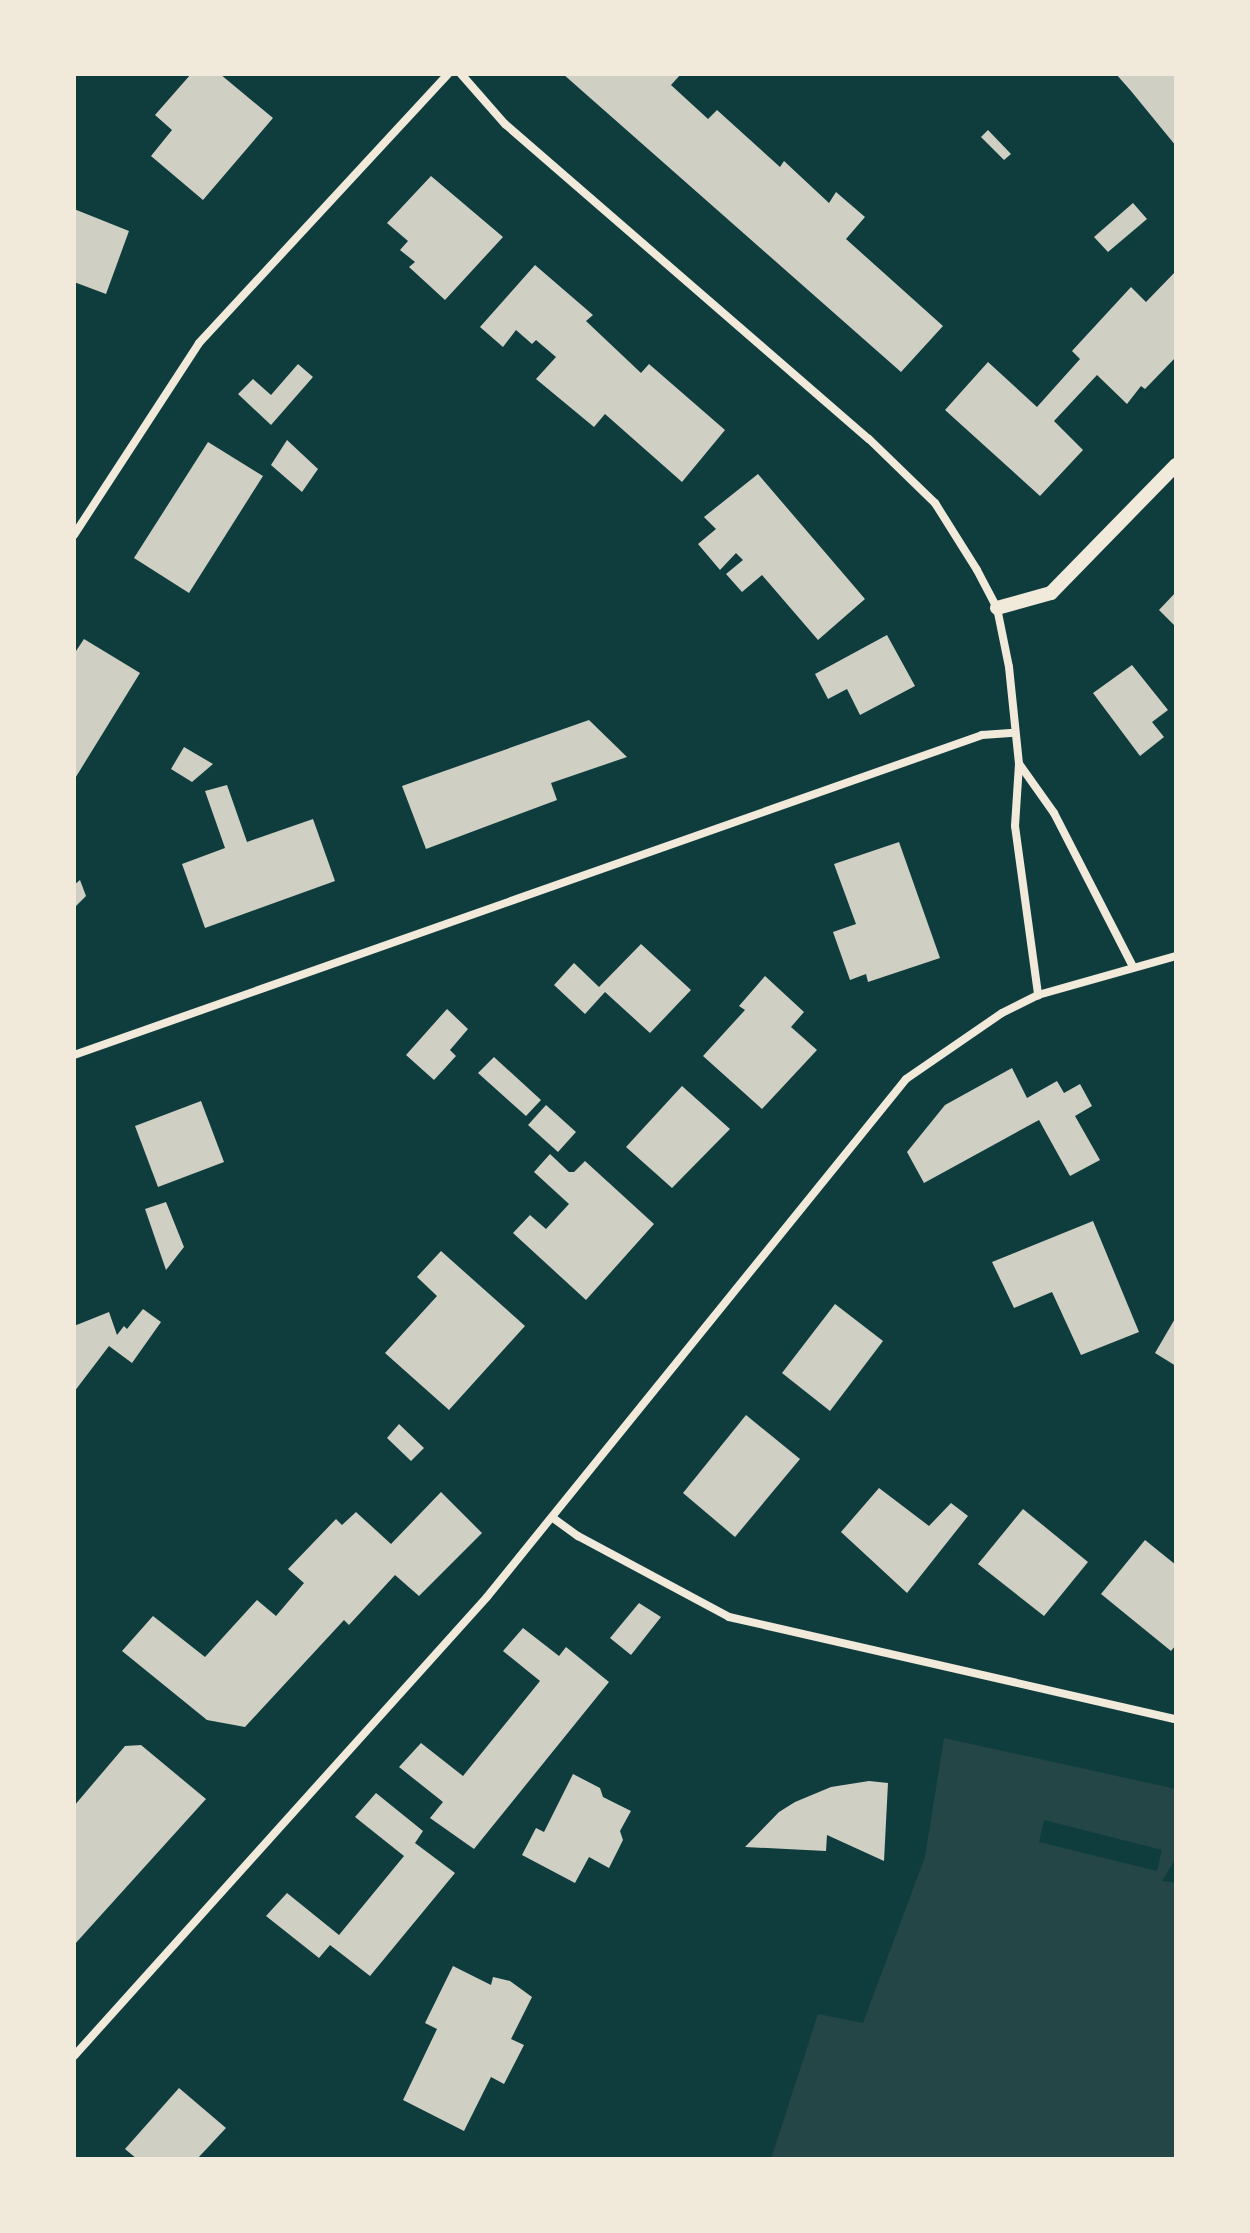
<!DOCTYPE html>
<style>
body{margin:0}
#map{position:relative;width:1250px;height:2233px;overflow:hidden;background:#0f3d3e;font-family:"Fira Sans",sans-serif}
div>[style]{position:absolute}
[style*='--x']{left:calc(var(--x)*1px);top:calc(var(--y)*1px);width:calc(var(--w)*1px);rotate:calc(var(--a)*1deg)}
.green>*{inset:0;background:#244646}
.building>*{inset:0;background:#cfcfc3}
.minor>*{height:8px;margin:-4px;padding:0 4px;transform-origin:4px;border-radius:4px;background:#f1e9da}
.tertiary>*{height:14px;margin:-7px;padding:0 7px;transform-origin:7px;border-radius:7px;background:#f1e9da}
span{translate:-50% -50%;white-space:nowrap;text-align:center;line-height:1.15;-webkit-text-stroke:7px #f1e9da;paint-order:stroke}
.frame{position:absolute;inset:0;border:76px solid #f1e9da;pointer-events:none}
</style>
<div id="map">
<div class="green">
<i style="clip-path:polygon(evenodd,944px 1738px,1176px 1789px,1176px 1858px,1162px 1881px,1176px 1883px,1176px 2159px,771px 2159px,818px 2014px,863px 2023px,925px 1857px,944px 1738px,1044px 1820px,1162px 1850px,1157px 1871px,1039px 1842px,1044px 1820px)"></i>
</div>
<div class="building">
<i style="clip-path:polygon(191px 74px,220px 74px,273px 118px,203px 200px,151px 156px,172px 130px,155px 115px)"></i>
<i style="clip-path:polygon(563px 74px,681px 74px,671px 85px,708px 119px,717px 110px,780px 167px,784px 161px,829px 203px,836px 192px,865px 217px,846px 239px,943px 326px,901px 372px)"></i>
<i style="clip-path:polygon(1116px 74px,1176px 74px,1176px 146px,1131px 91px)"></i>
<i style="clip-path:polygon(988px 130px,1011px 154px,1004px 160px,981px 137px)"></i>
<i style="clip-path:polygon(431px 176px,503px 237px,445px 300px,409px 267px,415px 262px,400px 250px,408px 241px,387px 223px)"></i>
<i style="clip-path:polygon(1133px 203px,1147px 219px,1108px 252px,1094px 237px)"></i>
<i style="clip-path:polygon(74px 209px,129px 231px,106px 294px,74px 282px)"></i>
<i style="clip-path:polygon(535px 265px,593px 315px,586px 321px,641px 373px,649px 364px,725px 430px,682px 482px,605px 414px,594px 427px,536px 379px,556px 357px,536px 340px,532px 344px,516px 330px,503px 347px,480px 327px)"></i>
<i style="clip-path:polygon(1176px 271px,1176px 357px,1145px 389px,1141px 386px,1127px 404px,1097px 375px,1054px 421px,1083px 450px,1040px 496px,945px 410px,988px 362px,1037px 407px,1080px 359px,1072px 351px,1131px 287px,1146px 302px)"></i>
<i style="clip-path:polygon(298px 364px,313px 377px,271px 425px,238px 394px,253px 379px,271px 395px)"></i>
<i style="clip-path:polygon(287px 440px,318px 469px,302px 492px,271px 465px)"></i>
<i style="clip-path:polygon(208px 442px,263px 476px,189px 593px,134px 558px)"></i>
<i style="clip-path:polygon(758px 474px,865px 599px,818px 640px,762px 575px,742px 592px,726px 574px,743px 560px,736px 553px,720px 570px,698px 544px,716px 529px,704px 517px)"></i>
<i style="clip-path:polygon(1176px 592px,1176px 627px,1159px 610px)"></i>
<i style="clip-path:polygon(887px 635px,915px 686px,860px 715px,847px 689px,828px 699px,815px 674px)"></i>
<i style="clip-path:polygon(84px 639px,140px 673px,74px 780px,74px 654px)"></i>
<i style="clip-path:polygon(1132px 665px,1168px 710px,1152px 722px,1164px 737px,1140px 756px,1093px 693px)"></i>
<i style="clip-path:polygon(589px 720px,627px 757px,551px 783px,557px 800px,426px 849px,402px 786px)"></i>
<i style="clip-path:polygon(184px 747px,213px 764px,192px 782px,171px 769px)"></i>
<i style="clip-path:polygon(227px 785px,247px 842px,313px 819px,335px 881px,205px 928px,182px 864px,225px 848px,205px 791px)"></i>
<i style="clip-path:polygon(899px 842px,940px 958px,868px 982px,866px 974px,850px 980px,833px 932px,856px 924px,834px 864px)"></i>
<i style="clip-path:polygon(80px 880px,86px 896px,74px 908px,74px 885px)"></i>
<i style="clip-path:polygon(641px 944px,691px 990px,650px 1033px,605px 992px,585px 1014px,554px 985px,574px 963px,599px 987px)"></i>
<i style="clip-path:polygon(765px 976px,804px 1012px,791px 1027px,817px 1050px,762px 1109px,703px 1056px,745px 1010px,739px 1006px)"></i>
<i style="clip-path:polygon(447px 1009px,468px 1029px,450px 1050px,456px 1056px,434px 1080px,406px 1055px)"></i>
<i style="clip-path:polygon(494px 1057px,541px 1100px,526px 1116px,478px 1073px)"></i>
<i style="clip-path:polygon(1012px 1068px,1027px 1098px,1057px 1081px,1064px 1093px,1080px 1084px,1092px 1106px,1075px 1116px,1100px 1160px,1070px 1176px,1039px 1120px,924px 1183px,907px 1152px,945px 1105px)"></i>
<i style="clip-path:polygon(682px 1086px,730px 1129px,672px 1188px,626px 1147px)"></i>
<i style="clip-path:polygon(201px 1101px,224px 1162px,158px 1187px,135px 1126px)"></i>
<i style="clip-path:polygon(546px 1105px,576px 1132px,558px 1152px,528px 1125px)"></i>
<i style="clip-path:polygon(550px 1154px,569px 1172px,574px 1172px,585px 1161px,654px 1224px,586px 1300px,513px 1233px,530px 1215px,546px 1229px,569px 1204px,534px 1172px)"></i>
<i style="clip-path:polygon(166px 1202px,184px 1247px,166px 1270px,145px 1209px)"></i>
<i style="clip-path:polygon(1093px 1221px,1139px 1332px,1081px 1355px,1052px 1292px,1014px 1308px,992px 1262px)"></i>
<i style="clip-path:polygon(441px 1251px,525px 1326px,449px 1410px,385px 1353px,437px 1296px,417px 1277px)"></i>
<i style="clip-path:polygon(835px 1304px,883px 1341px,830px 1411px,782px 1373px)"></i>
<i style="clip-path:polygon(143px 1309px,161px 1322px,132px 1363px,109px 1346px,74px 1392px,74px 1326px,109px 1312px,117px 1335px,124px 1326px,127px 1329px)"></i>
<i style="clip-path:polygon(1176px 1317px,1176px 1366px,1155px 1353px)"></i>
<i style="clip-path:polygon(746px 1415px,800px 1459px,735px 1537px,683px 1493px)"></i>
<i style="clip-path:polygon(399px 1424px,424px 1448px,411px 1461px,387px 1438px)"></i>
<i style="clip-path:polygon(879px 1488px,929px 1526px,951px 1503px,968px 1516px,907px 1593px,841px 1532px)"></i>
<i style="clip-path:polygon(441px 1492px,482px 1533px,419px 1596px,395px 1575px,349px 1625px,344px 1620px,245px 1727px,207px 1720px,122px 1651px,153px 1616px,205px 1657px,257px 1600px,276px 1616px,304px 1583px,288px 1569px,336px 1519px,342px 1525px,356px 1512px,391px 1544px)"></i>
<i style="clip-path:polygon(1023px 1509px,1088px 1562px,1044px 1616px,978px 1564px)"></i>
<i style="clip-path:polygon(1145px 1540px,1176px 1565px,1176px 1645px,1171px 1651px,1101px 1594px)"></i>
<i style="clip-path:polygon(639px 1603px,661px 1617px,631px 1655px,610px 1638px)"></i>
<i style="clip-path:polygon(523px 1628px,559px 1656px,566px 1647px,609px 1682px,474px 1849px,430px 1818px,443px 1802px,399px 1767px,421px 1743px,463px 1776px,540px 1681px,503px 1651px)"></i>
<i style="clip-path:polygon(141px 1745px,206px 1799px,74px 1945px,74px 1806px,125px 1746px)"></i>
<i style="clip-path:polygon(573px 1774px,600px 1788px,603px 1797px,631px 1811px,620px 1831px,623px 1840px,609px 1868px,589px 1857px,575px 1883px,522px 1855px,536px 1828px,544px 1832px)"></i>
<i style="clip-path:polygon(869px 1781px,888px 1783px,884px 1861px,827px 1835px,826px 1851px,745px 1847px,779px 1812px,795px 1802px,831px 1787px)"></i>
<i style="clip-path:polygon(376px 1793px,423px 1831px,415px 1843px,455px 1873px,370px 1976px,330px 1945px,319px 1958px,266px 1916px,287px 1893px,339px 1935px,404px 1856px,355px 1817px)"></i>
<i style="clip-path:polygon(453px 1966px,491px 1985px,493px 1977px,510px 1981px,532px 1997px,511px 2039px,524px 2045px,504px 2084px,491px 2077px,464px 2131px,403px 2100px,437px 2029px,425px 2023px)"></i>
<i style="clip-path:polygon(179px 2088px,226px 2128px,197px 2159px,137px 2159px,125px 2149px)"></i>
</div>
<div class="minor">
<i style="--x:461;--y:74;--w:67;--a:48.7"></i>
<i style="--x:505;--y:124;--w:481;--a:40.9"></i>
<i style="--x:869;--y:439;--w:92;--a:44.1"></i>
<i style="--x:935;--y:503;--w:79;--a:57.9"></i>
<i style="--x:977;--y:570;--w:43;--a:62.2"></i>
<i style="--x:997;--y:608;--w:60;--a:78.5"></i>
<i style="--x:1009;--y:667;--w:98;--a:84.1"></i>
<i style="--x:1019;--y:764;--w:62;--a:93.7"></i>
<i style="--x:1015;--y:826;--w:171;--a:82.2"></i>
<i style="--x:74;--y:535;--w:229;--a:-56.9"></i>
<i style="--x:199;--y:343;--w:367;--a:-47.2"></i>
<i style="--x:1020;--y:765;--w:59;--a:54.7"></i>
<i style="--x:1054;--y:813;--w:173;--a:62.8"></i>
<i style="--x:74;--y:1055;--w:963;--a:-19.41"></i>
<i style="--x:982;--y:735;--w:32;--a:-4"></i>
<i style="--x:553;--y:1518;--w:31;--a:36"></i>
<i style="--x:578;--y:1536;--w:171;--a:28.2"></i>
<i style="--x:729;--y:1617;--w:458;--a:12.9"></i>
<i style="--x:74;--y:2056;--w:617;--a:-48.02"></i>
<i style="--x:487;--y:1597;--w:666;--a:-51.03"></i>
<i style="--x:906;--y:1079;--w:116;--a:-34.5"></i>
<i style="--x:1002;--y:1013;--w:40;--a:-26.6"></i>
<i style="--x:1038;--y:995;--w:143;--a:-15.8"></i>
</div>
<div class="tertiary">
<i style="--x:997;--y:608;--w:56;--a:-15.5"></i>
<i style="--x:1051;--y:593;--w:179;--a:-45.7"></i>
</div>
<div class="frame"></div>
</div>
